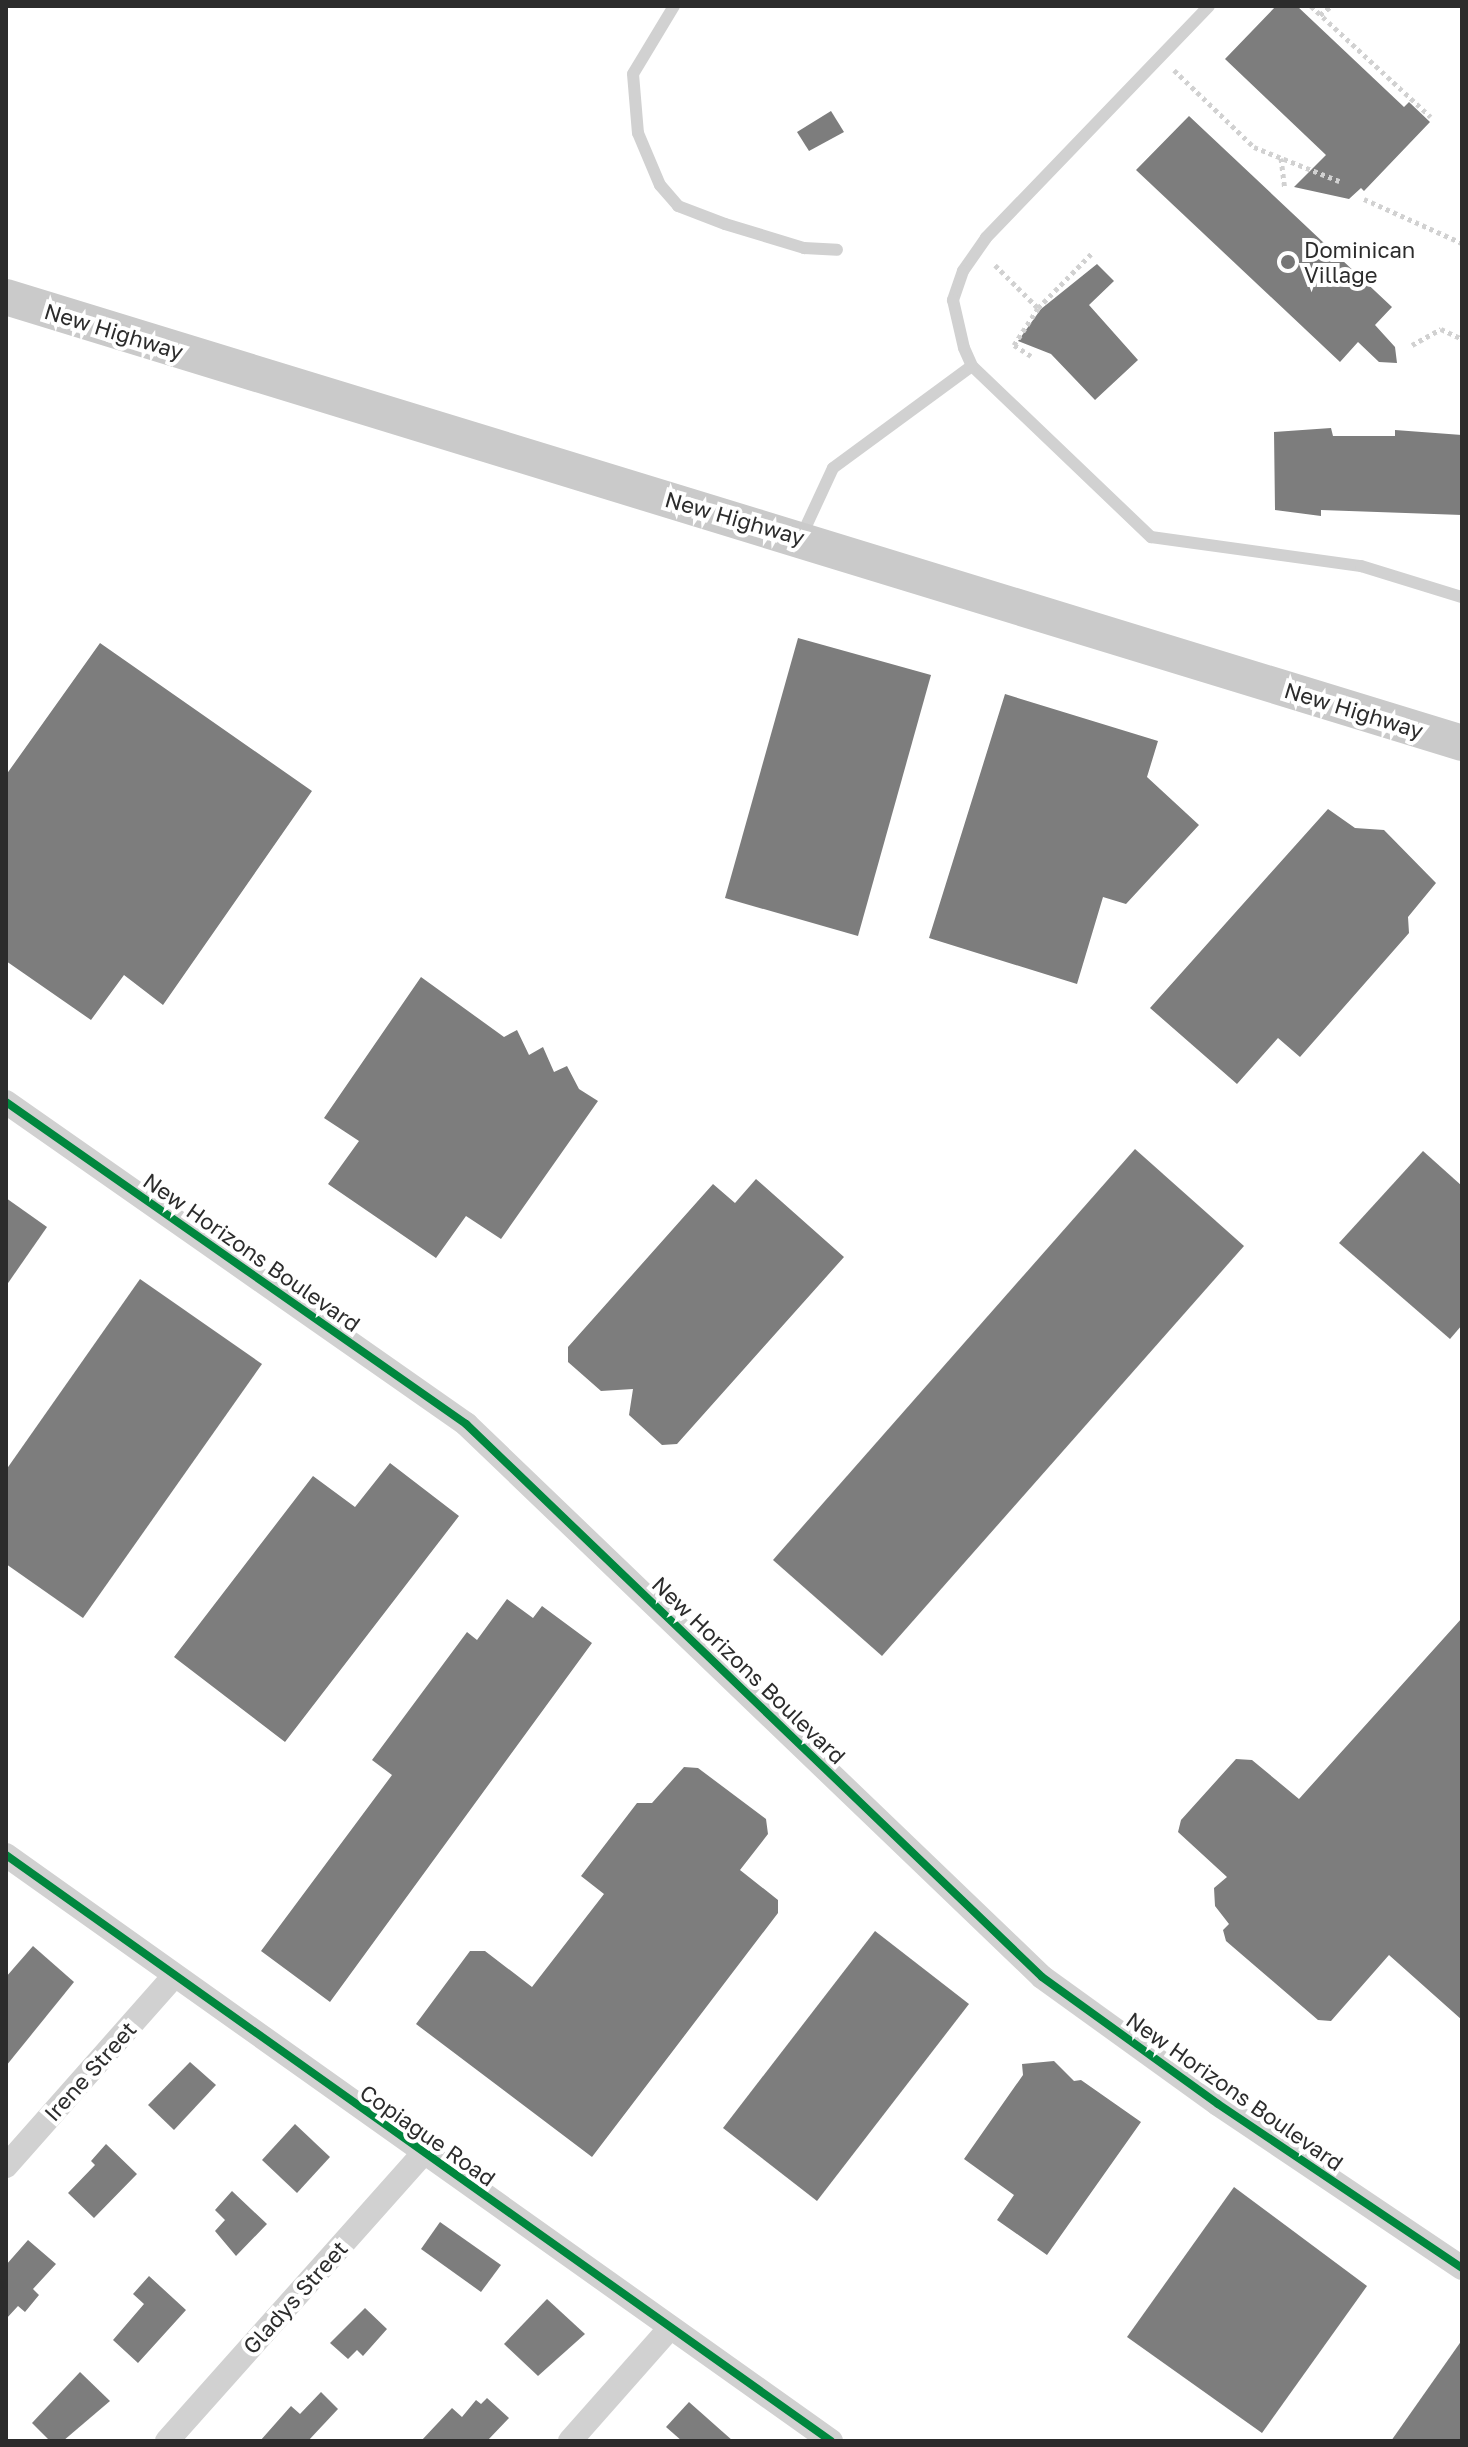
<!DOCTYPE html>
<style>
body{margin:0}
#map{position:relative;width:1468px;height:2447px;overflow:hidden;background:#fff;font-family:"Golos Text",sans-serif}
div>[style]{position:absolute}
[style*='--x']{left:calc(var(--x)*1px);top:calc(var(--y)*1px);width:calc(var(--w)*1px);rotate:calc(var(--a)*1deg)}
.building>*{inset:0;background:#7d7d7d}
.path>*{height:5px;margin-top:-2.5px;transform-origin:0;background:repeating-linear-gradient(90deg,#d1d1d1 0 4px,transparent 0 8px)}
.lane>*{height:12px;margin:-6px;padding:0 6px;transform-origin:6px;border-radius:6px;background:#d1d1d1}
.street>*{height:24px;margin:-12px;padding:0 12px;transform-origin:12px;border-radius:12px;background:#d1d1d1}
.secondary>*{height:36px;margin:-18px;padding:0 18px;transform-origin:18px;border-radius:18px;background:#cacaca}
.cycleway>*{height:8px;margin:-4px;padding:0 4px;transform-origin:4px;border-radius:4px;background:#00873e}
.dots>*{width:22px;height:22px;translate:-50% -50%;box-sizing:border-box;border:4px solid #fff;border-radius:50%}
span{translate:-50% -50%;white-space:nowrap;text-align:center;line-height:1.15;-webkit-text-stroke:8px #fff;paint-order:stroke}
.poi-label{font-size:22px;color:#2c2c2c}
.left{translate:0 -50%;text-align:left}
.street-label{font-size:22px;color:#2c2c2c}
.frame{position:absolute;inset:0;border:8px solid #2c2c2c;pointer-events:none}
</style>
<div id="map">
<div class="building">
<i style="clip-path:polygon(1276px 6px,1297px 6px,1404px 107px,1409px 102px,1430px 122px,1364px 191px,1361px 188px,1349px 199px,1294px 187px,1326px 155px,1225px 59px)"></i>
<i style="clip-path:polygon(831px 111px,844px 132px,809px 151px,797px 132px)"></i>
<i style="clip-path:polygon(1189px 116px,1392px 307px,1375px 325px,1395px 347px,1397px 363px,1379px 362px,1358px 342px,1340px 362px,1136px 170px)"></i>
<i style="clip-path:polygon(1097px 264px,1114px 281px,1089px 305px,1138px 360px,1095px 400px,1051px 354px,1018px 341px,1041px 309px)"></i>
<i style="clip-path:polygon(1331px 428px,1333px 436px,1395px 436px,1395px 430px,1462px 435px,1462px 515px,1321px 510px,1321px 516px,1275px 510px,1274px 432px)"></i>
<i style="clip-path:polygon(798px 638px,931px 675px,858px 936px,725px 898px)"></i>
<i style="clip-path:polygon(100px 643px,312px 791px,163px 1005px,124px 975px,91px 1020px,6px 961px,6px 775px)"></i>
<i style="clip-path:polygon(1005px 694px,1158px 741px,1147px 777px,1199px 825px,1126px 904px,1103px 897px,1077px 984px,929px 938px)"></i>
<i style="clip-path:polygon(1328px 809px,1355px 828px,1384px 830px,1436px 883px,1408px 917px,1409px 933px,1300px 1057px,1278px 1038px,1237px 1084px,1150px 1008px)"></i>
<i style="clip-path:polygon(421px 977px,504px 1037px,517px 1030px,529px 1055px,543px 1047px,554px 1072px,567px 1066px,579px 1089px,598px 1101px,501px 1239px,466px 1216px,436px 1258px,328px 1184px,359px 1141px,324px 1118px)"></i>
<i style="clip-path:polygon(1135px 1149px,1244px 1246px,882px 1656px,773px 1560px)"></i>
<i style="clip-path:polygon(1423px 1151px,1462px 1186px,1462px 1325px,1450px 1339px,1339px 1243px)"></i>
<i style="clip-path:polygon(756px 1179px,844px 1257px,677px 1444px,662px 1445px,629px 1415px,633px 1389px,601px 1391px,568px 1362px,568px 1347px,713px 1184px,735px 1203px)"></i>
<i style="clip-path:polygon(6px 1198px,47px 1227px,6px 1286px)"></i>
<i style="clip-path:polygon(140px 1279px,262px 1364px,83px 1618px,6px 1564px,6px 1470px)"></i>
<i style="clip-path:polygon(390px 1463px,459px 1516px,285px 1742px,174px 1657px,313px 1476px,355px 1507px)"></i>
<i style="clip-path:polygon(507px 1599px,533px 1618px,542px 1606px,592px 1643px,330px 2002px,261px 1951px,392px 1775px,372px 1760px,467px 1632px,477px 1640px)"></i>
<i style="clip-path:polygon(1462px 1618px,1462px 2020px,1389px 1955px,1331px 2021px,1318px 2020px,1226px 1941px,1223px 1930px,1229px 1924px,1215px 1906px,1214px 1888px,1227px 1877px,1178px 1832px,1181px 1820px,1236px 1759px,1252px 1760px,1299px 1799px)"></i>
<i style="clip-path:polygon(684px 1767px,698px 1768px,766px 1819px,768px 1834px,740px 1870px,778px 1900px,778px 1913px,592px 2157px,416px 2024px,470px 1951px,485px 1951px,532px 1987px,604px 1894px,581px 1876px,637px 1803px,652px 1803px)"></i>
<i style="clip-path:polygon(875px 1931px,969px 2004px,817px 2201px,723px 2128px)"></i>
<i style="clip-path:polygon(33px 1946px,74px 1982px,6px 2066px,6px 1977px)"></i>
<i style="clip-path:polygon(1054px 2061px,1074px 2081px,1081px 2080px,1141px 2122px,1047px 2255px,997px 2220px,1014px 2195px,964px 2159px,1023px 2075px,1022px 2064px)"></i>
<i style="clip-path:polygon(190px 2062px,216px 2085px,174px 2130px,148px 2105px)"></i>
<i style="clip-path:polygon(295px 2124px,330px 2157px,297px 2193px,262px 2160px)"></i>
<i style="clip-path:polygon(106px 2144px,137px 2174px,94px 2218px,68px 2193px,95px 2165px,91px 2161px)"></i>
<i style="clip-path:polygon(1234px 2187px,1367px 2286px,1262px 2433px,1127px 2337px)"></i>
<i style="clip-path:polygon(232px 2191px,267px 2224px,236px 2256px,215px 2231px,225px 2220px,215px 2210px)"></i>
<i style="clip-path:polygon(440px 2222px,501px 2265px,481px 2292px,421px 2249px)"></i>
<i style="clip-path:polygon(28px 2240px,56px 2264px,33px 2289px,39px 2295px,25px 2312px,18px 2306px,6px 2319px,6px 2265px)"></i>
<i style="clip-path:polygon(149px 2276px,186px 2310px,138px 2363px,113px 2340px,144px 2304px,133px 2294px)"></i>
<i style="clip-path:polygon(547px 2299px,585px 2334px,538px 2376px,504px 2344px)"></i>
<i style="clip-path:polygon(365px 2308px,387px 2329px,363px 2356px,357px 2350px,348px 2359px,330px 2343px)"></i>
<i style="clip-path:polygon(1462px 2340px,1462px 2441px,1391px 2441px)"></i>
<i style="clip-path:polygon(80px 2372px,110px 2401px,63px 2441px,50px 2441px,32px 2423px)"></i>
<i style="clip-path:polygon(321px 2392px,338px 2409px,308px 2441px,260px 2441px,291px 2406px,300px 2414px)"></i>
<i style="clip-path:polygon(487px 2398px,509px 2418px,487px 2441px,421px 2441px,452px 2408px,462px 2417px,476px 2400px,481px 2404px)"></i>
<i style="clip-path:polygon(689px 2402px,733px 2441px,682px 2441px,666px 2427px)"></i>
</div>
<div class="path">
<i style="--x:1311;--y:6;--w:163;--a:42.8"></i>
<i style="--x:1320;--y:15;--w:14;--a:-39"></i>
<i style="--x:1174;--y:70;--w:111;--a:43.9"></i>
<i style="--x:1254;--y:147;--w:92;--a:21.8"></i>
<i style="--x:1281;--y:158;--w:31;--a:83"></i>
<i style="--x:1364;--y:199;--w:107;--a:24.2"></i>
<i style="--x:995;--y:265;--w:61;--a:45"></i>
<i style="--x:1412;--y:345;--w:33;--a:-29"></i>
<i style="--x:1441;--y:329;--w:23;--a:25"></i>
<i style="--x:1031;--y:356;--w:20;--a:-147"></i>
<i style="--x:1014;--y:345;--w:44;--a:-57"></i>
<i style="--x:1038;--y:308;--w:77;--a:-45.5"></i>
</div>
<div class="lane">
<i style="--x:674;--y:6;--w:79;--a:121.1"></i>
<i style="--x:633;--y:74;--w:59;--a:85.2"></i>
<i style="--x:638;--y:133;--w:56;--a:67.1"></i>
<i style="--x:660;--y:185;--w:28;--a:49"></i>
<i style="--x:678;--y:206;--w:50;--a:21"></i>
<i style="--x:725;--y:224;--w:83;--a:16.9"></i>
<i style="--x:804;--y:248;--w:33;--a:3"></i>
<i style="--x:1209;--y:6;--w:322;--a:133.9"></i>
<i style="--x:986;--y:238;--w:40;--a:124.9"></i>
<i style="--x:963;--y:271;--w:31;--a:109"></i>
<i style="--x:953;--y:300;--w:49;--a:77.1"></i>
<i style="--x:964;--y:348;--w:20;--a:66"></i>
<i style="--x:972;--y:366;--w:248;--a:43.7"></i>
<i style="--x:1151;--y:537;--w:212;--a:7.9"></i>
<i style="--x:1361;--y:566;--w:106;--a:17.1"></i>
<i style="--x:801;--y:537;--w:76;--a:-65.1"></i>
<i style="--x:833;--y:468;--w:172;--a:-36.3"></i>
</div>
<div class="street">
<i style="--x:6;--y:1102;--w:562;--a:34.99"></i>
<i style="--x:466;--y:1424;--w:798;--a:43.83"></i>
<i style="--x:1042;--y:1977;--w:217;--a:35.8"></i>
<i style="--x:1218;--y:2104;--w:294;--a:33.9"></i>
<i style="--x:6;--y:1855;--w:1012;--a:35.39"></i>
<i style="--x:6;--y:2166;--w:254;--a:-48.5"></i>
<i style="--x:167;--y:2441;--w:385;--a:-48.3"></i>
<i style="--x:570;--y:2441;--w:151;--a:-48.5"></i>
</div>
<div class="secondary">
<i style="--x:6;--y:297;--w:1523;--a:17.03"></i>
</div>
<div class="cycleway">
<i style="--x:6;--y:1102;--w:562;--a:34.99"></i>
<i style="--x:466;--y:1424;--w:798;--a:43.83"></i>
<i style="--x:1042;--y:1977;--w:217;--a:35.8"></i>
<i style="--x:1218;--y:2104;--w:294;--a:33.9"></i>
<i style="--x:6;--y:1855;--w:1012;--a:35.39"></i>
</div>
<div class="dots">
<i style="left:1288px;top:262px;background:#767676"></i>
</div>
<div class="poi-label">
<span class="left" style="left:1304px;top:262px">Dominican<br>Village</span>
</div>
<div class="street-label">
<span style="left:114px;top:331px;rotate:17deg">New Highway</span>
<span style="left:735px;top:518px;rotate:16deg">New Highway</span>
<span style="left:1354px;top:710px;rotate:17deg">New Highway</span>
<span style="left:252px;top:1252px;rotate:35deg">New Horizons Boulevard</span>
<span style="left:749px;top:1670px;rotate:44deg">New Horizons Boulevard</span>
<span style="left:90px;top:2071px;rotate:-48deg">Irene Street</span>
<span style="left:1235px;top:2091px;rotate:35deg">New Horizons Boulevard</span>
<span style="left:428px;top:2135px;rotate:35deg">Copiague Road</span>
<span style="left:295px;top:2297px;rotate:-48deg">Gladys Street</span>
</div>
<div class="frame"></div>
</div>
